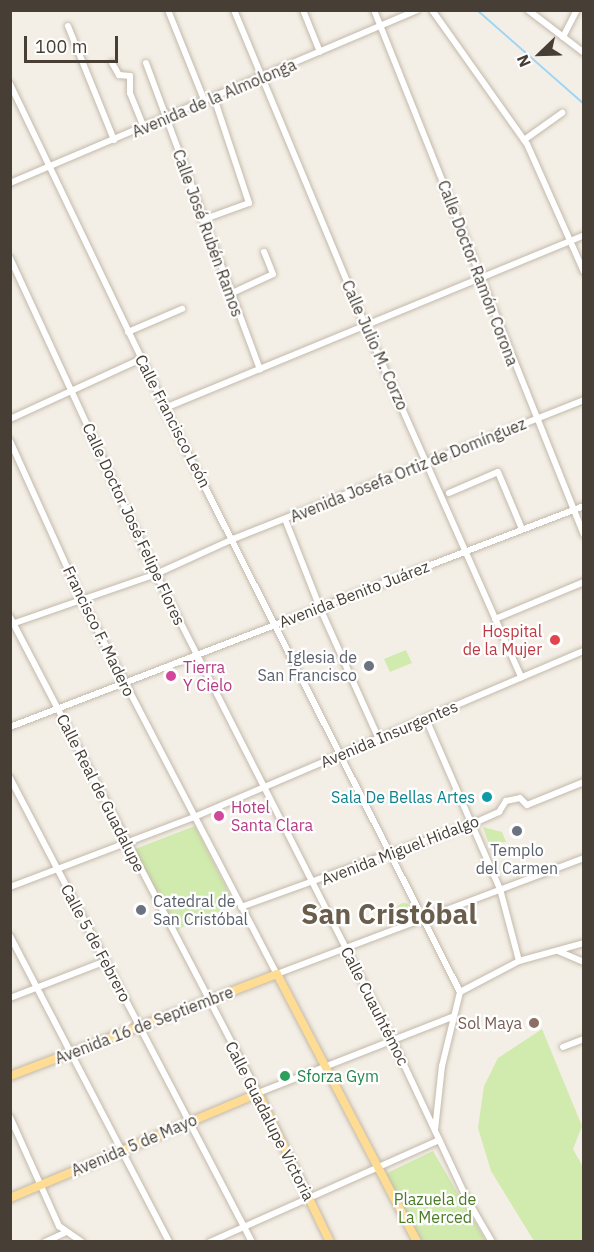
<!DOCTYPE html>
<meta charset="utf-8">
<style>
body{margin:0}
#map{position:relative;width:594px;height:1252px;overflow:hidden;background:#f4efe6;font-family:"IBM Plex Sans",sans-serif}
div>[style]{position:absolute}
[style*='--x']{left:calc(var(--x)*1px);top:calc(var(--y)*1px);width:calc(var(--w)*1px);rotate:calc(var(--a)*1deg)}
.green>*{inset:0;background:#d1eaad}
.round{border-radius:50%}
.stream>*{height:2px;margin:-1px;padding:0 1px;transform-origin:1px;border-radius:1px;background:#9fd5f4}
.roads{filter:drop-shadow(0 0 2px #c3b9ab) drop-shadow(0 0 2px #c3b9ab)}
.minor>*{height:6px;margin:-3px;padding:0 3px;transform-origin:3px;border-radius:3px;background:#fff}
.major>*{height:8px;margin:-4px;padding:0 4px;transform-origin:4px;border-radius:4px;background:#ffdc94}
.dots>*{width:16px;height:16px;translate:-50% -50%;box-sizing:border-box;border:3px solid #fff;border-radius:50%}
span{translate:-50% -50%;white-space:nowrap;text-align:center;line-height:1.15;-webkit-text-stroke:4.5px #fff;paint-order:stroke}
.street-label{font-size:16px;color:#473f35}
.health-label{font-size:16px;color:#be3a42}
.right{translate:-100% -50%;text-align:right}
.worship-label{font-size:16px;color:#5b616d}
.left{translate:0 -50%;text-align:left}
.hotel-label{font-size:16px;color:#b23c85}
.culture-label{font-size:16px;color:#0d838f}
.education-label{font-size:16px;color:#785e54}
.leisure-label{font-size:16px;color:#27864d}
.park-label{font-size:16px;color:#4a7c25}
.town-label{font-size:28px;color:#6a5d4c;font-weight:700}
.frame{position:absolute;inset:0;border:12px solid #473f35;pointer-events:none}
.north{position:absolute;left:510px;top:24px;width:60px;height:60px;-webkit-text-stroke:4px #fff;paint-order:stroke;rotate:247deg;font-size:16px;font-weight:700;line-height:24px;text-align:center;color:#473f35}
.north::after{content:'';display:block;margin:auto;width:21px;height:27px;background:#473f35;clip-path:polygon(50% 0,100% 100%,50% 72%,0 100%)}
.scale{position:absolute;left:24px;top:36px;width:94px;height:27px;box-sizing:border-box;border:3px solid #473f35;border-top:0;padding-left:8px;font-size:18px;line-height:21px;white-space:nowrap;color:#473f35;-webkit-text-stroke:4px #fff;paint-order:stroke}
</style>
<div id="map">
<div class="green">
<i style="clip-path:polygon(406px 650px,412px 663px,390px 672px,384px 659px)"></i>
<i style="clip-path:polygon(195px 826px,235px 905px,176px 930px,135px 849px)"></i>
<i style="clip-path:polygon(483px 827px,502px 832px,506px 842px,489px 844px)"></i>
<i class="round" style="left:396px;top:903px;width:16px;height:16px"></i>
<i style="clip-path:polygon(542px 1029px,582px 1126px,573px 1149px,583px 1167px,583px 1241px,534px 1241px,491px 1171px,478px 1128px,484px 1086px,498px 1058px)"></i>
<i style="clip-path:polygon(433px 1151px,460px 1197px,486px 1241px,422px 1241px,385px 1174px)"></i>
</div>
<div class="stream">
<i style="--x:477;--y:10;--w:142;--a:41.3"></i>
</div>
<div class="roads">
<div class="minor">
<i style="--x:168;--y:10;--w:99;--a:68.1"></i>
<i style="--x:234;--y:10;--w:343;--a:67.4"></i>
<i style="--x:366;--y:327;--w:383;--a:66.1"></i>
<i style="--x:303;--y:10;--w:45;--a:68"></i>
<i style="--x:374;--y:10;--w:565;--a:68.2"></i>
<i style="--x:432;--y:10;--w:164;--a:54.7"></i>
<i style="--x:527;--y:144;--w:140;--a:66"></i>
<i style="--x:528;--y:10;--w:71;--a:37.5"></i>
<i style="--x:68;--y:26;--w:123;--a:68"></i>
<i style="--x:563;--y:37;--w:30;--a:-63"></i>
<i style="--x:112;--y:63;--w:14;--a:60"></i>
<i style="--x:119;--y:75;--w:11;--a:5"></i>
<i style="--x:130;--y:76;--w:17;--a:90"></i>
<i style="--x:130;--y:93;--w:37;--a:68"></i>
<i style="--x:146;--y:63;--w:327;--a:69.6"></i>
<i style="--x:10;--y:84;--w:359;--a:64.4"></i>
<i style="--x:165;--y:408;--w:654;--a:63.2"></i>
<i style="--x:524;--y:140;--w:47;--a:-35.4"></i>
<i style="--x:10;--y:183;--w:442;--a:-23"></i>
<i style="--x:202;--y:220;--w:50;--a:-19.9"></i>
<i style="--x:249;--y:203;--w:111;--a:-108.4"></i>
<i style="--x:10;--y:258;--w:348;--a:65.2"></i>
<i style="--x:156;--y:574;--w:521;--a:63.09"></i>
<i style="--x:392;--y:1039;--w:177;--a:64.9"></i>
<i style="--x:467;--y:1199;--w:50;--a:59.8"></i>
<i style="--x:230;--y:294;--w:47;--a:-24.9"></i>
<i style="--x:273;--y:274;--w:24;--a:-112"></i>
<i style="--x:128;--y:332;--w:59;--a:-23.1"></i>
<i style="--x:165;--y:408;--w:453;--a:-22.4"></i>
<i style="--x:10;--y:419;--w:144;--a:-24.6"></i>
<i style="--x:10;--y:441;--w:172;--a:65.7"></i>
<i style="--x:81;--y:598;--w:424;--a:62.5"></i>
<i style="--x:277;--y:974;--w:328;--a:-20.7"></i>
<i style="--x:449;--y:493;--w:53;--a:-23.2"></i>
<i style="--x:498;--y:472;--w:62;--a:67.2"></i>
<i style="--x:285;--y:519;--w:96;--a:68.5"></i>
<i style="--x:320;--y:608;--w:144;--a:65.8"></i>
<i style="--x:10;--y:617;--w:537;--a:62.48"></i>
<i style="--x:258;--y:1093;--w:208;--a:-21.4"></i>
<i style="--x:495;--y:619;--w:96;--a:-22.6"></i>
<i style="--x:12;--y:624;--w:152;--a:-19.1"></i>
<i style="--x:156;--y:574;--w:85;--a:-24.4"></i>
<i style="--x:233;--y:539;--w:378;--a:-21.6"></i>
<i style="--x:426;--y:719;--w:185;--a:66.5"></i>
<i style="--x:500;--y:889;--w:74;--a:75.2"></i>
<i style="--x:10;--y:727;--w:615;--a:-21.06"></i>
<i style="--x:10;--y:778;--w:523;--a:62.46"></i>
<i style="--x:10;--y:887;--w:197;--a:-20.8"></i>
<i style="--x:194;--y:817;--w:424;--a:-23.1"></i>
<i style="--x:241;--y:907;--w:245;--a:-19.8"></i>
<i style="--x:472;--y:824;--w:30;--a:-24"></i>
<i style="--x:499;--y:812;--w:13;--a:-58"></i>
<i style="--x:506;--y:801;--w:14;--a:-12"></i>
<i style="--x:520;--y:798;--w:10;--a:45"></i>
<i style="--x:527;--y:805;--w:61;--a:-22"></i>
<i style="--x:10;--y:936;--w:345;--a:62.5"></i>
<i style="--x:558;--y:951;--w:28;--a:23"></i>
<i style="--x:10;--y:998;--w:103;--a:-21.1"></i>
<i style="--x:563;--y:1047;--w:22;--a:-21"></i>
<i style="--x:10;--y:1117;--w:120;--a:65.8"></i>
<i style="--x:59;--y:1226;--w:28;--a:35"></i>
<i style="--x:435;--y:1130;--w:64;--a:-83.8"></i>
<i style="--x:442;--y:1066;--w:76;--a:-76.3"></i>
<i style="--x:460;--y:992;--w:67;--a:-27.7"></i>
<i style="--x:519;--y:961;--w:67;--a:-15.5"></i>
<i style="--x:45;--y:1242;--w:21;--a:-25"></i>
<i style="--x:210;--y:1242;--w:251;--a:-24"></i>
</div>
<div class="major">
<i style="--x:10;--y:1076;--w:286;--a:-20.9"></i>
<i style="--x:277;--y:974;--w:302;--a:62.4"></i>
<i style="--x:10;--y:1198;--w:269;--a:-22.9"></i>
<i style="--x:258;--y:1093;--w:165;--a:64.2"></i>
</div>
</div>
<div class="dots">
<i style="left:555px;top:640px;background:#e0444e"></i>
<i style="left:369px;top:666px;background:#6b7280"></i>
<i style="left:171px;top:676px;background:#d1479c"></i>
<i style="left:487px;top:797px;background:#0f9aa8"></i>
<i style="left:219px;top:816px;background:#d1479c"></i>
<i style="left:517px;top:831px;background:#6b7280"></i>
<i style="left:141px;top:910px;background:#6b7280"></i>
<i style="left:534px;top:1023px;background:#8d6e63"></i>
<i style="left:285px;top:1076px;background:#2e9e5b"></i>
</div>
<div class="street-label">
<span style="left:214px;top:98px;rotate:-23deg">Avenida de la Almolonga</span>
<span style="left:208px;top:233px;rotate:70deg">Calle José Rubén Ramos</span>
<span style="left:478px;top:273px;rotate:69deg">Calle Doctor Ramón Corona</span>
<span style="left:375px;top:345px;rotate:66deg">Calle Julio M. Corzo</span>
<span style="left:173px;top:421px;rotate:63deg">Calle Francisco León</span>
<span style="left:408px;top:470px;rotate:-22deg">Avenida Josefa Ortiz de Domínguez</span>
<span style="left:134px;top:524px;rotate:65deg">Calle Doctor José Felipe Flores</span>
<span style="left:354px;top:594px;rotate:-21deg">Avenida Benito Juárez</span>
<span style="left:99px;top:631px;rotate:64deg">Francisco F. Madero</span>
<span style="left:389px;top:734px;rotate:-23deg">Avenida Insurgentes</span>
<span style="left:101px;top:793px;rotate:63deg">Calle Real de Guadalupe</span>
<span style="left:400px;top:850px;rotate:-21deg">Avenida Miguel Hidalgo</span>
<span style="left:96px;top:943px;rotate:62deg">Calle 5 de Febrero</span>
<span style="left:375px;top:1006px;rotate:63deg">Calle Cuauhtémoc</span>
<span style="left:144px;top:1025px;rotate:-21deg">Avenida 16 de Septiembre</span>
<span style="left:270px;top:1121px;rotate:63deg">Calle Guadalupe Victoria</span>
<span style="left:134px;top:1145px;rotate:-23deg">Avenida 5 de Mayo</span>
</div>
<div class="health-label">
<span class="right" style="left:542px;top:640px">Hospital<br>de la Mujer</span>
</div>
<div class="worship-label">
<span class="right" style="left:357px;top:666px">Iglesia de<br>San Francisco</span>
<span style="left:517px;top:859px">Templo<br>del Carmen</span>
<span class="left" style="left:153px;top:910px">Catedral de<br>San Cristóbal</span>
</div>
<div class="hotel-label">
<span class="left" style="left:183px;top:676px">Tierra<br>Y Cielo</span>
<span class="left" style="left:231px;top:816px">Hotel<br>Santa Clara</span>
</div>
<div class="culture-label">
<span class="right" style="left:475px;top:797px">Sala De Bellas Artes</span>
</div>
<div class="education-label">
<span class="right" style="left:522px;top:1023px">Sol Maya</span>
</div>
<div class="leisure-label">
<span class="left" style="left:297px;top:1076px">Sforza Gym</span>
</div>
<div class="park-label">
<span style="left:435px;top:1208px">Plazuela de<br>La Merced</span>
</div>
<div class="town-label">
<span style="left:389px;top:914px">San Cristóbal</span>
</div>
<div class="frame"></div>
<div class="north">N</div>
<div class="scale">100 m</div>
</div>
